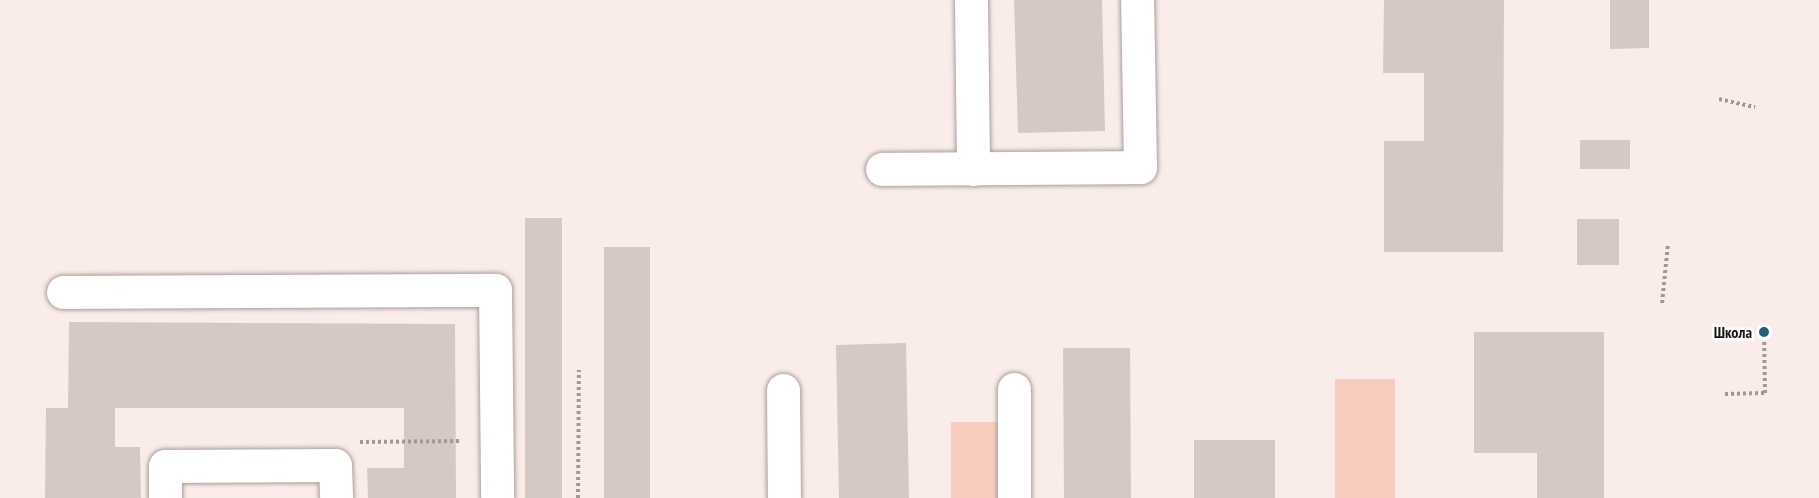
<!DOCTYPE html>
<meta charset="utf-8">
<style>
body{margin:0}
#map{position:relative;width:1819px;height:498px;overflow:hidden;background:#faede9;font-family:"PT Sans Narrow",sans-serif}
div>[style]{position:absolute}
[style*='--x']{left:calc(var(--x)*1px);top:calc(var(--y)*1px);width:calc(var(--w)*1px);rotate:calc(var(--a)*1deg)}
.green>*{inset:0;background:#f8ccbe}
.building>*{inset:0;background:#d5c9c4}
.path>*{height:4px;margin-top:-2px;transform-origin:0;background:repeating-linear-gradient(90deg,#a29996 0 3px,transparent 0 6px)}
.roads{filter:drop-shadow(0 0 2px #aa9e9b) drop-shadow(0 0 2px #aa9e9b)}
.minor>*{height:33px;margin:-16.5px;padding:0 16.5px;transform-origin:16.5px;border-radius:16.5px;background:#fff}
.dots>*{width:16px;height:16px;translate:-50% -50%;box-sizing:border-box;border:3px solid #fff;border-radius:50%}
span{translate:-50% -50%;white-space:nowrap;text-align:center;line-height:1.15;-webkit-text-stroke:5px #fff;paint-order:stroke}
.poi-label{font-size:16px;color:#1a1615;font-weight:700}
.right{translate:-100% -50%;text-align:right}
</style>
<div id="map">
<div class="green">
<i style="clip-path:polygon(1335px 379px,1395px 379px,1395px 498px,1335px 498px)"></i>
<i style="clip-path:polygon(951px 422px,999px 422px,999px 498px,951px 498px)"></i>
</div>
<div class="building">
<i style="clip-path:polygon(1014px 0,1102px 0,1105px 131px,1018px 133px)"></i>
<i style="clip-path:polygon(1384px 0,1504px 0,1503px 252px,1384px 252px,1384px 141px,1424px 141px,1424px 73px,1383px 73px)"></i>
<i style="clip-path:polygon(1610px 0,1649px 0,1649px 48px,1610px 49px)"></i>
<i style="clip-path:polygon(1580px 140px,1630px 140px,1630px 169px,1580px 169px)"></i>
<i style="clip-path:polygon(525px 218px,562px 218px,562px 498px,525px 498px)"></i>
<i style="clip-path:polygon(1577px 219px,1619px 219px,1619px 265px,1577px 265px)"></i>
<i style="clip-path:polygon(604px 247px,650px 247px,650px 498px,604px 498px)"></i>
<i style="clip-path:polygon(69px 322px,455px 324px,456px 498px,368px 498px,367px 468px,404px 468px,404px 408px,115px 408px,115px 447px,140px 447px,141px 498px,45px 498px,46px 408px,68px 408px)"></i>
<i style="clip-path:polygon(1474px 332px,1604px 332px,1604px 498px,1537px 498px,1537px 453px,1474px 453px)"></i>
<i style="clip-path:polygon(906px 343px,909px 498px,839px 498px,836px 345px)"></i>
<i style="clip-path:polygon(1063px 348px,1130px 348px,1131px 498px,1064px 498px)"></i>
<i style="clip-path:polygon(1194px 440px,1275px 440px,1275px 498px,1194px 498px)"></i>
</div>
<div class="path">
<i style="--x:1719;--y:99;--w:37;--a:13"></i>
<i style="--x:1662;--y:303;--w:59;--a:-84.2"></i>
<i style="--x:1725;--y:394;--w:40;--a:-1.4"></i>
<i style="--x:1765;--y:393;--w:61;--a:-90.9"></i>
<i style="--x:360;--y:442;--w:101;--a:-0.6"></i>
<i style="--x:578;--y:498;--w:128;--a:-89.6"></i>
</div>
<div class="roads">
<div class="minor">
<i style="--x:971;--y:0;--w:169;--a:89.3"></i>
<i style="--x:882;--y:169;--w:258;--a:-0.4"></i>
<i style="--x:1140;--y:167;--w:167;--a:-91"></i>
<i style="--x:63;--y:292;--w:432;--a:-0.3"></i>
<i style="--x:495;--y:290;--w:208;--a:89.4"></i>
<i style="--x:783;--y:390;--w:108;--a:89.5"></i>
<i style="--x:165;--y:498;--w:32;--a:-90"></i>
<i style="--x:165;--y:466;--w:170;--a:-0.3"></i>
<i style="--x:335;--y:465;--w:33;--a:88"></i>
<i style="--x:1014;--y:498;--w:109;--a:-90"></i>
</div>
</div>
<div class="dots">
<i style="left:1764px;top:332px;background:#1e6274"></i>
</div>
<div class="poi-label">
<span class="right" style="left:1752px;top:332px">Школа</span>
</div>
</div>
